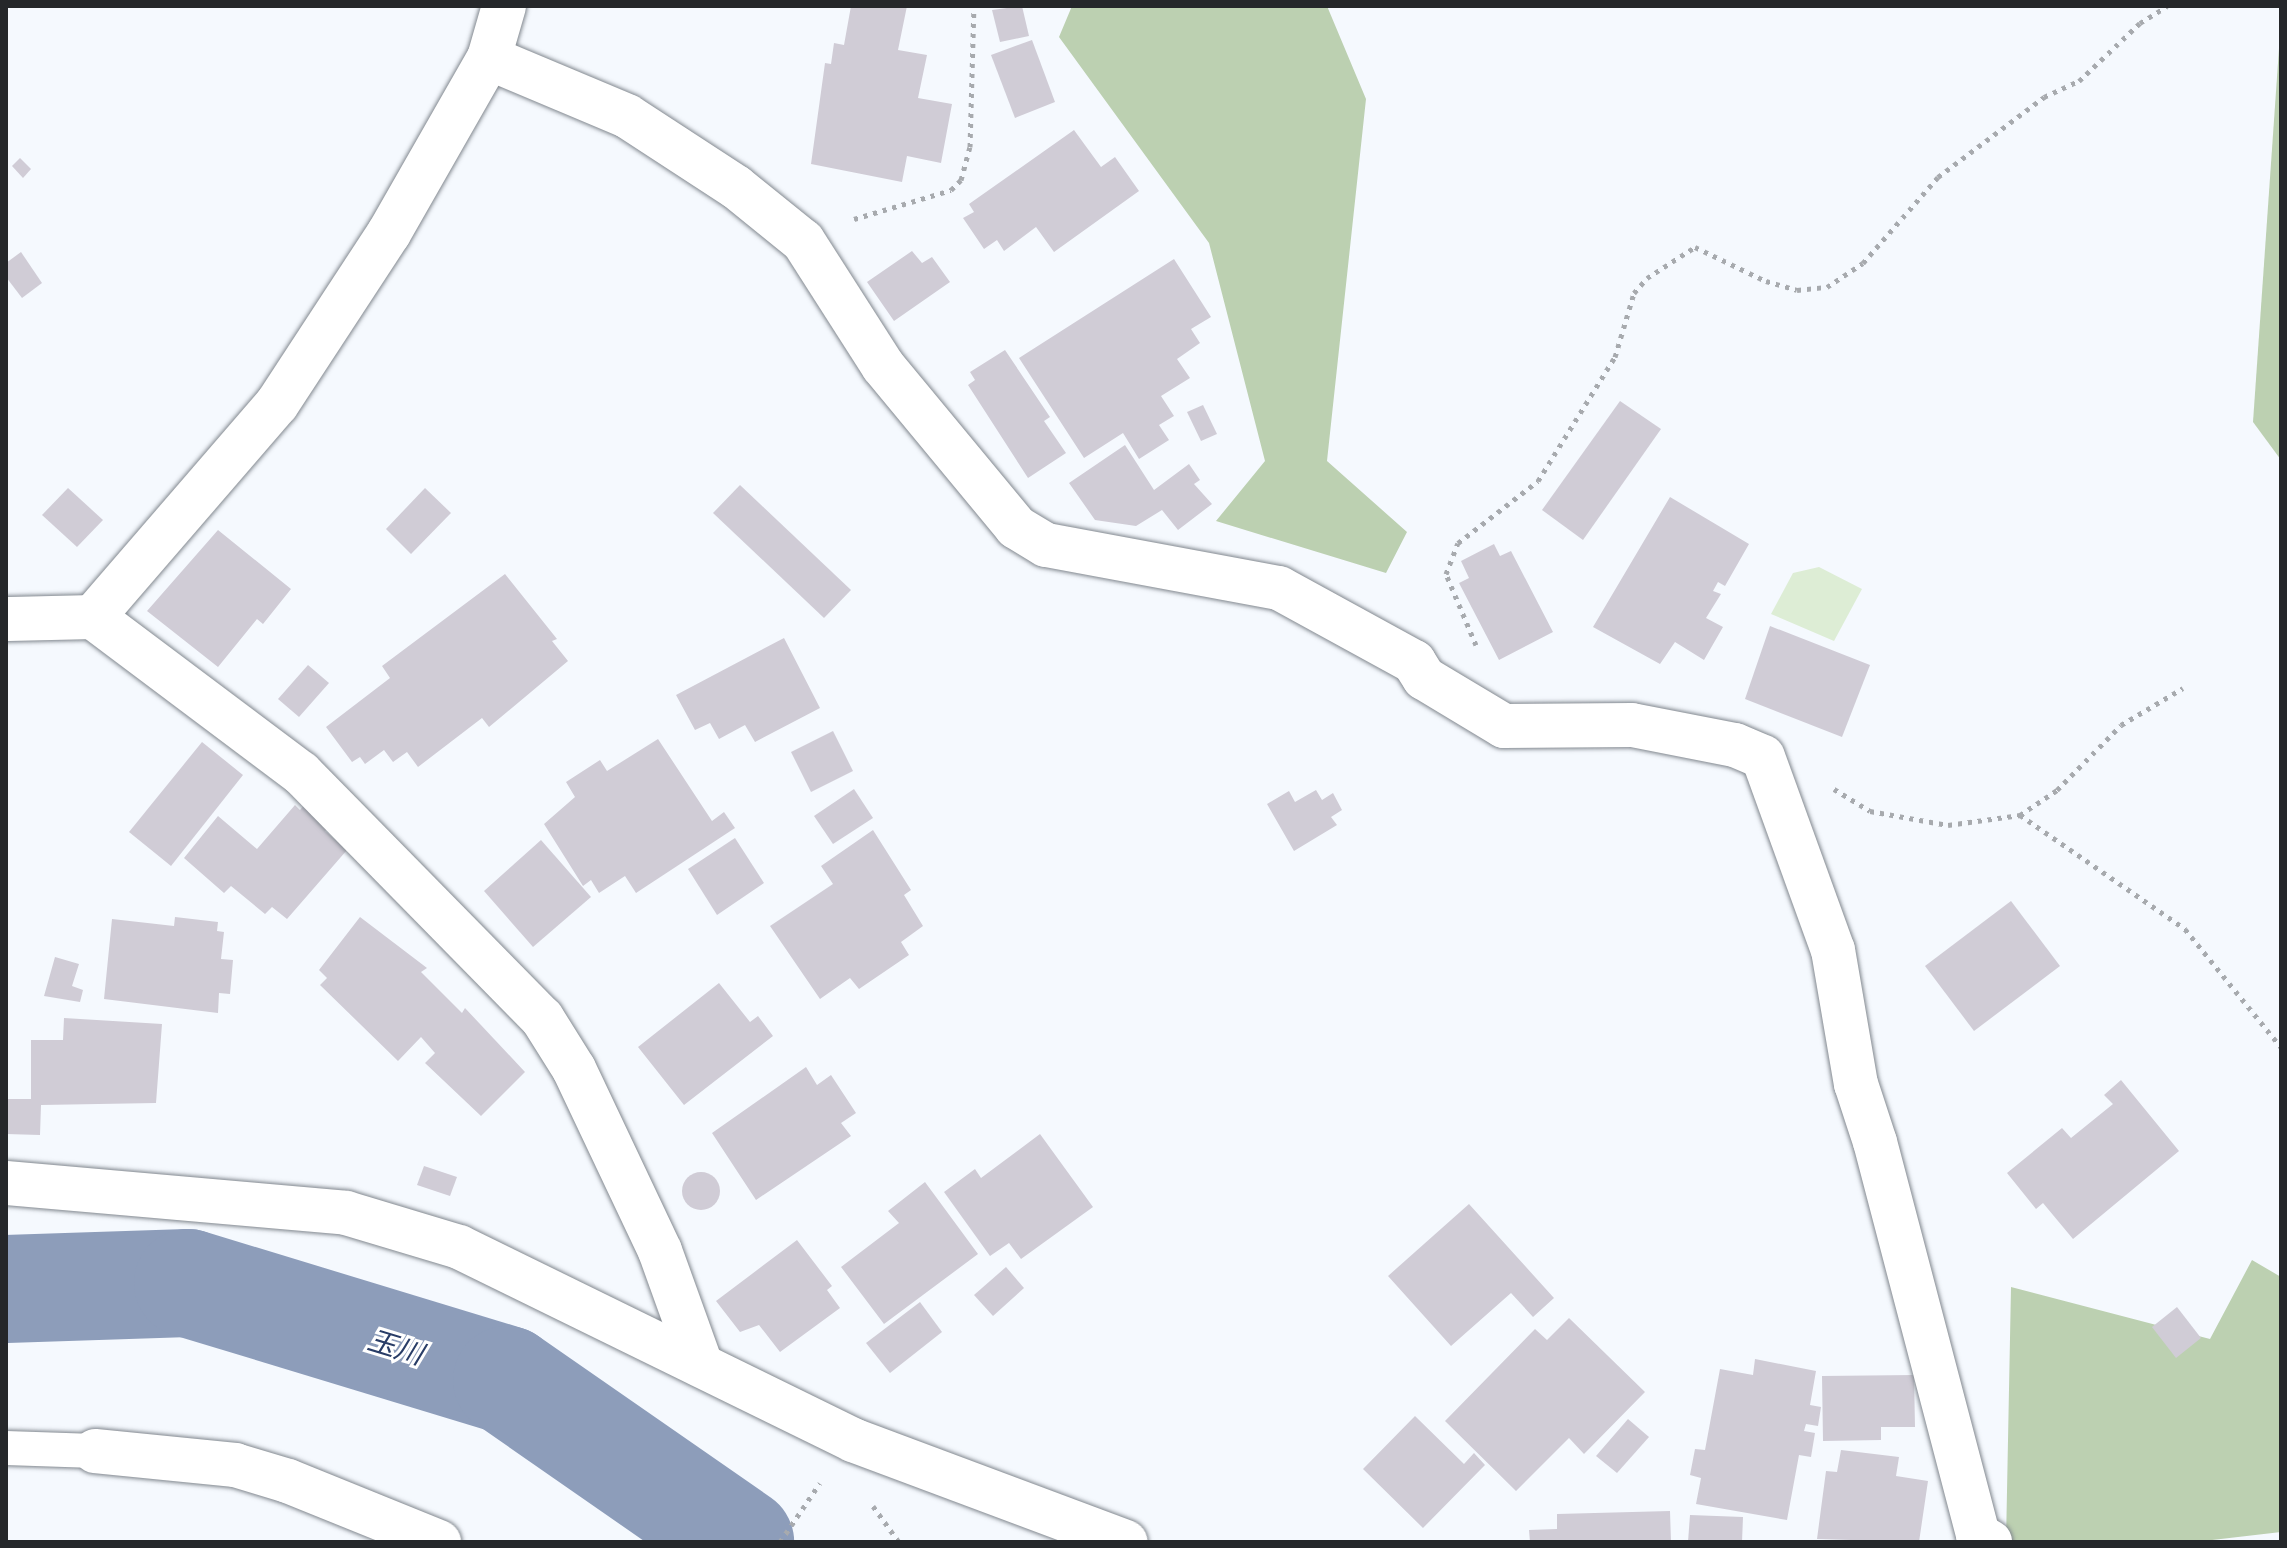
<!DOCTYPE html>
<meta charset="utf-8">
<style>
body{margin:0}
#map{position:relative;width:2287px;height:1548px;overflow:hidden;background:#f5f9fe;font-family:"Noto Serif","Noto Sans JP",serif}
div>[style]{position:absolute}
[style*='--x']{left:calc(var(--x)*1px);top:calc(var(--y)*1px);width:calc(var(--w)*1px);rotate:calc(var(--a)*1deg)}
.green>*{inset:0;background:#ddedd5}
.forest>*{inset:0;background:#bcd0b1}
.river>*{height:108px;margin:-54px;padding:0 54px;transform-origin:54px;border-radius:54px;background:#8d9dba}
.building>*{inset:0;background:#d0ccd6}
.round{border-radius:50%}
.path>*{height:5px;margin-top:-2.5px;transform-origin:0;background:repeating-linear-gradient(90deg,#a7aaae 0 4px,transparent 0 10px)}
.roads{filter:drop-shadow(0 0 2px #82888f) drop-shadow(0 0 2px #82888f)}
.service>*{height:34px;margin:-17px;padding:0 17px;transform-origin:17px;border-radius:17px;background:#fff}
.minor>*{height:44px;margin:-22px;padding:0 22px;transform-origin:22px;border-radius:22px;background:#fff}
.tertiary>*{height:44px;margin:-22px;padding:0 22px;transform-origin:22px;border-radius:22px;background:#fff}
span{translate:-50% -50%;white-space:nowrap;text-align:center;line-height:1.15;-webkit-text-stroke:6px #fff;paint-order:stroke}
.water-label{font-size:28px;color:#293d67;font-style:italic}
.frame{position:absolute;inset:0;border:8px solid #25272a;pointer-events:none}
</style>
<div id="map">
<div class="green">
<i style="clip-path:polygon(1819px 567px,1862px 589px,1834px 641px,1771px 614px,1793px 573px)"></i>
</div>
<div class="forest">
<i style="clip-path:polygon(1072px 6px,1327px 6px,1366px 99px,1327px 461px,1407px 532px,1386px 573px,1216px 521px,1265px 461px,1209px 243px,1059px 37px)"></i>
<i style="clip-path:polygon(2280px 34px,2281px 34px,2281px 460px,2253px 422px)"></i>
<i style="clip-path:polygon(2252px 1260px,2281px 1277px,2281px 1532px,2195px 1542px,2006px 1542px,2011px 1287px,2210px 1339px)"></i>
</div>
<div class="river">
<i style="--x:6;--y:1289;--w:182;--a:-1.9"></i>
<i style="--x:188;--y:1283;--w:333;--a:16.9"></i>
<i style="--x:507;--y:1380;--w:284;--a:34.8"></i>
</div>
<div class="building">
<i style="clip-path:polygon(851px 6px,907px 6px,898px 50px,927px 55px,918px 98px,952px 104px,941px 163px,907px 156px,902px 182px,811px 164px,825px 63px,831px 64px,834px 43px,844px 45px)"></i>
<i style="clip-path:polygon(1022px 6px,1029px 36px,1000px 42px,992px 10px)"></i>
<i style="clip-path:polygon(1032px 40px,1055px 102px,1015px 118px,991px 55px)"></i>
<i style="clip-path:polygon(1074px 130px,1101px 167px,1115px 157px,1139px 191px,1054px 252px,1036px 227px,1004px 251px,997px 240px,984px 249px,963px 218px,974px 212px,969px 204px)"></i>
<i style="clip-path:polygon(20px 158px,31px 169px,23px 178px,12px 166px)"></i>
<i style="clip-path:polygon(912px 251px,922px 263px,932px 257px,950px 282px,894px 321px,867px 282px)"></i>
<i style="clip-path:polygon(21px 252px,42px 283px,22px 298px,6px 277px,6px 263px)"></i>
<i style="clip-path:polygon(1174px 259px,1211px 317px,1191px 329px,1200px 343px,1177px 359px,1190px 378px,1161px 396px,1174px 416px,1159px 425px,1169px 440px,1139px 459px,1123px 433px,1084px 458px,1019px 358px)"></i>
<i style="clip-path:polygon(1005px 350px,1050px 417px,1044px 421px,1066px 453px,1028px 478px,968px 385px,975px 380px,970px 372px)"></i>
<i style="clip-path:polygon(1620px 401px,1661px 429px,1583px 540px,1542px 510px)"></i>
<i style="clip-path:polygon(1203px 405px,1217px 434px,1201px 441px,1187px 412px)"></i>
<i style="clip-path:polygon(1125px 445px,1154px 490px,1189px 464px,1200px 480px,1194px 484px,1212px 504px,1178px 530px,1162px 510px,1136px 526px,1095px 520px,1069px 483px)"></i>
<i style="clip-path:polygon(740px 485px,851px 590px,824px 618px,713px 513px)"></i>
<i style="clip-path:polygon(68px 488px,103px 520px,77px 547px,42px 515px)"></i>
<i style="clip-path:polygon(425px 488px,451px 513px,411px 554px,386px 529px)"></i>
<i style="clip-path:polygon(1670px 497px,1749px 544px,1725px 586px,1718px 582px,1713px 591px,1721px 594px,1706px 618px,1723px 627px,1704px 660px,1675px 642px,1660px 664px,1593px 627px)"></i>
<i style="clip-path:polygon(218px 530px,291px 589px,263px 624px,257px 619px,218px 667px,147px 611px)"></i>
<i style="clip-path:polygon(1494px 544px,1500px 556px,1511px 551px,1553px 632px,1499px 660px,1459px 583px,1469px 578px,1461px 561px)"></i>
<i style="clip-path:polygon(505px 574px,557px 639px,552px 641px,568px 661px,489px 727px,482px 718px,418px 767px,407px 752px,393px 762px,384px 750px,365px 764px,360px 757px,352px 762px,326px 727px,390px 678px,382px 666px)"></i>
<i style="clip-path:polygon(1770px 626px,1870px 665px,1842px 737px,1745px 699px)"></i>
<i style="clip-path:polygon(784px 638px,820px 708px,755px 742px,745px 725px,719px 739px,710px 723px,695px 730px,676px 695px)"></i>
<i style="clip-path:polygon(308px 665px,329px 683px,299px 717px,278px 699px)"></i>
<i style="clip-path:polygon(833px 731px,853px 771px,811px 792px,791px 752px)"></i>
<i style="clip-path:polygon(658px 739px,712px 821px,724px 812px,735px 828px,636px 893px,625px 876px,599px 893px,591px 880px,583px 886px,544px 824px,575px 797px,566px 782px,600px 760px,607px 771px)"></i>
<i style="clip-path:polygon(202px 742px,243px 775px,171px 866px,129px 832px)"></i>
<i style="clip-path:polygon(854px 789px,873px 818px,833px 844px,814px 816px)"></i>
<i style="clip-path:polygon(1316px 790px,1322px 800px,1333px 793px,1342px 810px,1331px 817px,1337px 825px,1294px 851px,1267px 804px,1289px 791px,1295px 802px)"></i>
<i style="clip-path:polygon(305px 804px,331px 825px,325px 831px,347px 850px,287px 919px,272px 907px,265px 914px,231px 886px,224px 893px,184px 858px,218px 816px,257px 849px,295px 805px,300px 810px)"></i>
<i style="clip-path:polygon(873px 830px,911px 890px,904px 895px,923px 926px,901px 942px,909px 955px,859px 989px,850px 978px,820px 999px,770px 926px,833px 884px,821px 866px)"></i>
<i style="clip-path:polygon(735px 838px,764px 883px,717px 915px,688px 869px)"></i>
<i style="clip-path:polygon(541px 840px,591px 897px,533px 947px,484px 891px)"></i>
<i style="clip-path:polygon(2011px 901px,2060px 966px,1974px 1031px,1925px 966px)"></i>
<i style="clip-path:polygon(175px 917px,218px 922px,217px 931px,224px 932px,221px 959px,233px 960px,230px 994px,219px 993px,218px 1013px,104px 999px,112px 919px,174px 926px)"></i>
<i style="clip-path:polygon(360px 917px,427px 968px,421px 972px,462px 1013px,465px 1008px,525px 1072px,481px 1116px,425px 1063px,435px 1053px,421px 1037px,398px 1061px,320px 985px,327px 978px,319px 970px)"></i>
<i style="clip-path:polygon(55px 957px,79px 964px,72px 986px,83px 990px,80px 1002px,44px 996px)"></i>
<i style="clip-path:polygon(719px 983px,750px 1022px,758px 1016px,773px 1036px,684px 1105px,638px 1047px)"></i>
<i style="clip-path:polygon(64px 1018px,162px 1024px,156px 1103px,41px 1105px,40px 1135px,6px 1134px,6px 1099px,31px 1099px,31px 1040px,63px 1040px)"></i>
<i style="clip-path:polygon(806px 1067px,817px 1085px,831px 1075px,856px 1113px,841px 1123px,851px 1136px,756px 1200px,712px 1133px)"></i>
<i style="clip-path:polygon(2121px 1080px,2179px 1151px,2073px 1239px,2043px 1203px,2036px 1209px,2007px 1173px,2062px 1128px,2071px 1138px,2113px 1104px,2104px 1095px)"></i>
<i style="clip-path:polygon(1040px 1134px,1093px 1207px,1021px 1259px,1009px 1243px,990px 1256px,944px 1192px,975px 1169px,981px 1178px)"></i>
<i style="clip-path:polygon(424px 1166px,457px 1177px,450px 1196px,417px 1185px)"></i>
<i class="round" style="left:682px;top:1172px;width:38px;height:38px"></i>
<i style="clip-path:polygon(925px 1182px,978px 1254px,884px 1324px,841px 1267px,899px 1223px,888px 1211px)"></i>
<i style="clip-path:polygon(1469px 1204px,1554px 1298px,1533px 1317px,1511px 1293px,1451px 1346px,1388px 1276px)"></i>
<i style="clip-path:polygon(797px 1240px,832px 1286px,827px 1290px,840px 1308px,780px 1352px,759px 1325px,740px 1332px,716px 1301px)"></i>
<i style="clip-path:polygon(1006px 1267px,1024px 1288px,993px 1316px,974px 1295px)"></i>
<i style="clip-path:polygon(920px 1302px,942px 1332px,890px 1373px,866px 1343px)"></i>
<i style="clip-path:polygon(2177px 1307px,2201px 1338px,2176px 1358px,2152px 1327px)"></i>
<i style="clip-path:polygon(1569px 1318px,1645px 1392px,1584px 1454px,1569px 1438px,1516px 1491px,1445px 1421px,1535px 1329px,1547px 1340px)"></i>
<i style="clip-path:polygon(1755px 1359px,1816px 1371px,1810px 1405px,1821px 1407px,1818px 1426px,1806px 1424px,1804px 1431px,1815px 1433px,1811px 1457px,1799px 1455px,1787px 1520px,1696px 1504px,1701px 1478px,1690px 1475px,1695px 1449px,1705px 1450px,1720px 1369px,1753px 1375px)"></i>
<i style="clip-path:polygon(1914px 1375px,1915px 1427px,1881px 1427px,1881px 1440px,1823px 1441px,1822px 1376px)"></i>
<i style="clip-path:polygon(1415px 1416px,1464px 1464px,1474px 1453px,1485px 1465px,1423px 1528px,1363px 1469px)"></i>
<i style="clip-path:polygon(1628px 1419px,1649px 1437px,1617px 1473px,1596px 1456px)"></i>
<i style="clip-path:polygon(1841px 1450px,1899px 1457px,1896px 1476px,1928px 1481px,1919px 1542px,1817px 1539px,1826px 1471px,1837px 1472px)"></i>
<i style="clip-path:polygon(1670px 1511px,1671px 1542px,1530px 1542px,1529px 1530px,1557px 1529px,1557px 1514px)"></i>
<i style="clip-path:polygon(1690px 1515px,1743px 1517px,1742px 1542px,1688px 1542px)"></i>
</div>
<div class="path">
<i style="--x:854;--y:219;--w:101;--a:-16.6"></i>
<i style="--x:951;--y:190;--w:14;--a:-45"></i>
<i style="--x:961;--y:180;--w:34;--a:-75"></i>
<i style="--x:970;--y:147;--w:141;--a:-88.4"></i>
<i style="--x:1476;--y:645;--w:77;--a:-112.9"></i>
<i style="--x:1446;--y:574;--w:33;--a:-69"></i>
<i style="--x:1458;--y:543;--w:101;--a:-37.8"></i>
<i style="--x:1538;--y:481;--w:146;--a:-58.2"></i>
<i style="--x:1615;--y:357;--w:67;--a:-73.5"></i>
<i style="--x:1634;--y:293;--w:20;--a:-49"></i>
<i style="--x:1647;--y:278;--w:57;--a:-32.9"></i>
<i style="--x:1695;--y:247;--w:79;--a:25.6"></i>
<i style="--x:1766;--y:281;--w:32;--a:16"></i>
<i style="--x:1797;--y:290;--w:30;--a:-6"></i>
<i style="--x:1827;--y:287;--w:43;--a:-33.7"></i>
<i style="--x:1863;--y:263;--w:114;--a:-48.9"></i>
<i style="--x:1938;--y:177;--w:133;--a:-37"></i>
<i style="--x:2044;--y:97;--w:38;--a:-25"></i>
<i style="--x:2079;--y:81;--w:84;--a:-43.6"></i>
<i style="--x:2140;--y:23;--w:32;--a:-32"></i>
<i style="--x:1834;--y:789;--w:42;--a:31.4"></i>
<i style="--x:1870;--y:811;--w:79;--a:10.2"></i>
<i style="--x:1948;--y:825;--w:73;--a:-7.9"></i>
<i style="--x:2020;--y:815;--w:201;--a:34.6"></i>
<i style="--x:2185;--y:929;--w:152;--a:50.9"></i>
<i style="--x:2020;--y:815;--w:45;--a:-34"></i>
<i style="--x:2057;--y:790;--w:91;--a:-45.4"></i>
<i style="--x:2121;--y:725;--w:72;--a:-30.8"></i>
<i style="--x:873;--y:1506;--w:44;--a:54.2"></i>
<i style="--x:780;--y:1542;--w:71;--a:-55.9"></i>
</div>
<div class="roads">
<div class="service">
<i style="--x:6;--y:1448;--w:89;--a:1.9"></i>
</div>
<div class="minor">
<i style="--x:489;--y:58;--w:150;--a:22.8"></i>
<i style="--x:627;--y:116;--w:130;--a:33.1"></i>
<i style="--x:736;--y:187;--w:86;--a:38.9"></i>
<i style="--x:803;--y:241;--w:148;--a:57.4"></i>
<i style="--x:883;--y:366;--w:209;--a:50.4"></i>
<i style="--x:1016;--y:527;--w:35;--a:31"></i>
<i style="--x:1046;--y:545;--w:237;--a:10.5"></i>
<i style="--x:1279;--y:588;--w:154;--a:28.7"></i>
<i style="--x:1414;--y:662;--w:19;--a:58"></i>
<i style="--x:1424;--y:678;--w:93;--a:31"></i>
<i style="--x:1504;--y:726;--w:128;--a:-0.4"></i>
<i style="--x:1632;--y:725;--w:105;--a:11"></i>
<i style="--x:1735;--y:745;--w:30;--a:23"></i>
<i style="--x:1763;--y:757;--w:205;--a:70.1"></i>
<i style="--x:1833;--y:950;--w:136;--a:80.3"></i>
<i style="--x:1856;--y:1084;--w:61;--a:71.9"></i>
<i style="--x:1875;--y:1142;--w:406;--a:75.3"></i>
<i style="--x:1978;--y:1535;--w:14;--a:30"></i>
<i style="--x:93;--y:617;--w:281;--a:-49.2"></i>
<i style="--x:277;--y:404;--w:204;--a:-56.8"></i>
<i style="--x:389;--y:233;--w:202;--a:-60.3"></i>
<i style="--x:489;--y:58;--w:54;--a:-73.9"></i>
<i style="--x:6;--y:619;--w:87;--a:-1.3"></i>
<i style="--x:93;--y:617;--w:260;--a:36.9"></i>
<i style="--x:301;--y:773;--w:344;--a:45.5"></i>
<i style="--x:542;--y:1018;--w:60;--a:57.9"></i>
<i style="--x:574;--y:1069;--w:201;--a:64.7"></i>
<i style="--x:660;--y:1251;--w:121;--a:70.2"></i>
<i style="--x:95;--y:1451;--w:141;--a:5.7"></i>
<i style="--x:235;--y:1465;--w:55;--a:16.8"></i>
<i style="--x:288;--y:1481;--w:163;--a:22"></i>
</div>
<div class="tertiary">
<i style="--x:6;--y:1183;--w:341;--a:5"></i>
<i style="--x:346;--y:1213;--w:118;--a:16.7"></i>
<i style="--x:459;--y:1247;--w:439;--a:26.1"></i>
<i style="--x:853;--y:1440;--w:291;--a:20.5"></i>
</div>
</div>
<div class="water-label">
<span style="left:396px;top:1346px;rotate:17deg">玉川</span>
</div>
<div class="frame"></div>
</div>
